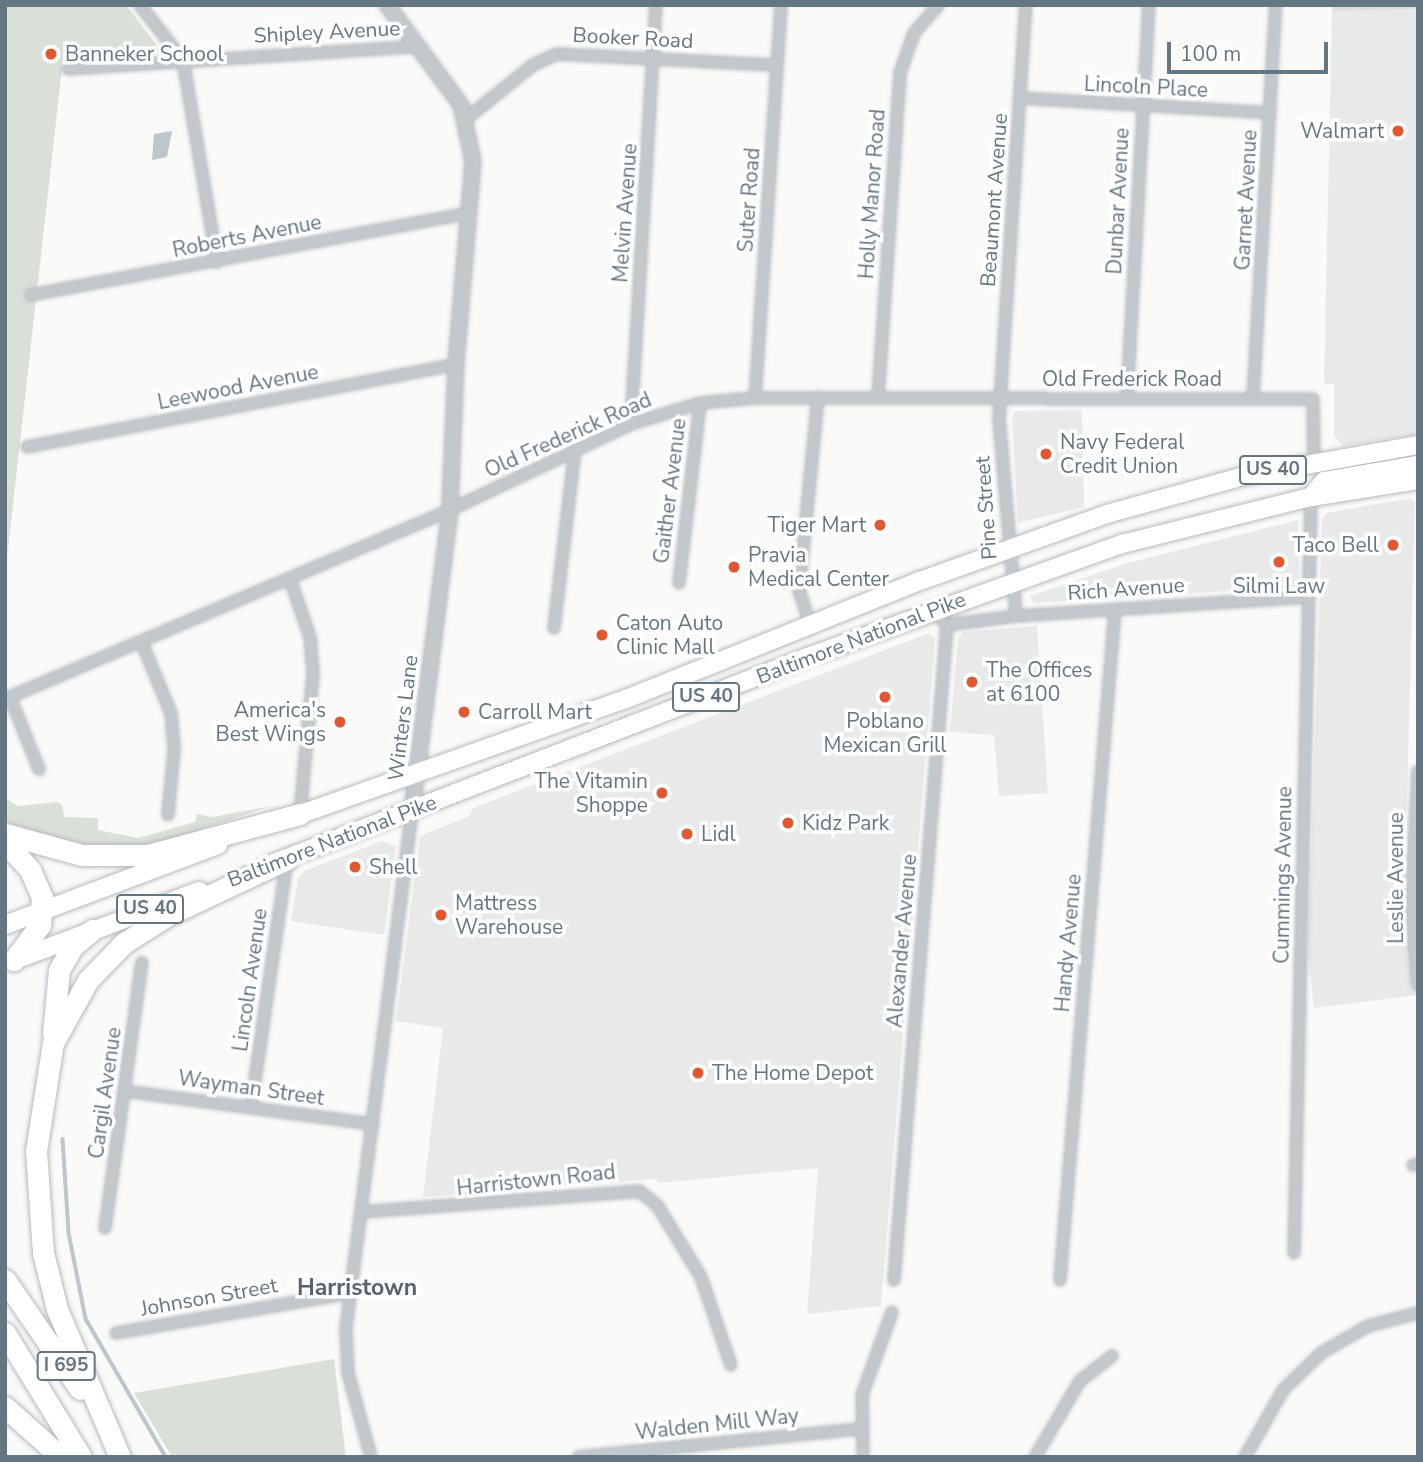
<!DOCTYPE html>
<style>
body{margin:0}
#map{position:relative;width:1423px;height:1462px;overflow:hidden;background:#fafaf8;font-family:"Nunito Sans",sans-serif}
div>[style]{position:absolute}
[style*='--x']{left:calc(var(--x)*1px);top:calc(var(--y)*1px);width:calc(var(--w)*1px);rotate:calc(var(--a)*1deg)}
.built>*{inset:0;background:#e8e9e9}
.green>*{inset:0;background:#dadfd7}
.water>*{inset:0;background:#bbc7cb}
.stream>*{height:3.5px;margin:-1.75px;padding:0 1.75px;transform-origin:1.75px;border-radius:1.75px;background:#bbc7cb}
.roads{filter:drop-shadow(0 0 2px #b5babe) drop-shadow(0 0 2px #b5babe)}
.minor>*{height:10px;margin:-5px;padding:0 5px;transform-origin:5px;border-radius:5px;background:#c3c8cc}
.tertiary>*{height:14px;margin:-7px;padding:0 7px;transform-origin:7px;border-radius:7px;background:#c3c8cc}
.primary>*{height:18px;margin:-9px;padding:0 9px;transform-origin:9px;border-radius:9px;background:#fff}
.motorway>*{height:21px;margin:-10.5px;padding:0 10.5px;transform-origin:10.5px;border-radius:10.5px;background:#fff}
.dots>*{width:19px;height:19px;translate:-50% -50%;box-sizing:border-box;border:4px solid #fff;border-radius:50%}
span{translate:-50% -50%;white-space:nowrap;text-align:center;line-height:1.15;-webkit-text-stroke:7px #fff;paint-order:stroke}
.shield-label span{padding:2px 5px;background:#fff;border:2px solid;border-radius:5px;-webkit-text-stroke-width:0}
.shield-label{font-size:19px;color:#657683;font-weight:700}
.street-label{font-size:21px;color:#657683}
.poi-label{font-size:21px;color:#657683}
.left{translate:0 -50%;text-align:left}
.right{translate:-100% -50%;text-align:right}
.neighbourhood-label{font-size:23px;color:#57646e;font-weight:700}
.frame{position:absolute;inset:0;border:7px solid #657683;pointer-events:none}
.scale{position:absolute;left:1167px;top:42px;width:161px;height:32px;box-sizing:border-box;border:4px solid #657683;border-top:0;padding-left:9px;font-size:21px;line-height:24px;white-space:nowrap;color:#657683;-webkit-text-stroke:5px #fff;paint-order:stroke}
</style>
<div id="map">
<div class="built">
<i style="clip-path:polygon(1418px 9px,1418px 434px,1343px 446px,1334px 436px,1334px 384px,1324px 384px,1332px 11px)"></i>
<i style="clip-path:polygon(1082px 410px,1084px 507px,1018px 523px,1012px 417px,1016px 411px)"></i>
<i style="clip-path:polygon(1411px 498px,1415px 503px,1403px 941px,1418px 939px,1418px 995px,1314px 1008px,1308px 956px,1322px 521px,1326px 513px)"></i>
<i style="clip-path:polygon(1298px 520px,1299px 582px,1294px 587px,1033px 603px,1030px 596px,1128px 563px)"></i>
<i style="clip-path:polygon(1037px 626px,1048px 793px,999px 796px,994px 735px,950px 732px,958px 639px,963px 632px)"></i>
<i style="clip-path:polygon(929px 633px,935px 639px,881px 1306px,807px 1314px,818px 1168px,659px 1183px,655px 1179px,423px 1197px,443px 1028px,396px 1021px,420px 836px,469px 816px,473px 808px)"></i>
<i style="clip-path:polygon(382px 841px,396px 846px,384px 935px,291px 921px,298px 879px,304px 871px)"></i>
</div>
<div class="green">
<i style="clip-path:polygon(5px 5px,126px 5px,162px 52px,63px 59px,5px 576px)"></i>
<i style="clip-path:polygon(1332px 5px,1418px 5px,1418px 9px,1332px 11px)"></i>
<i style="clip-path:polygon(5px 798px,18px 806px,57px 802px,62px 805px,64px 817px,98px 818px,98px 830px,138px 838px,195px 822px,197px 814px,212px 817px,272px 806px,149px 846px,99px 850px,5px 822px)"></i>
<i style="clip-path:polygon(334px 1359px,346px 1457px,172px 1457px,134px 1393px)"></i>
</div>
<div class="water">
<i style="clip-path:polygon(172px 131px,167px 157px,152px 160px,154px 134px)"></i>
</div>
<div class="stream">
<i style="--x:63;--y:1139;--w:94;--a:86.3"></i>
<i style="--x:69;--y:1233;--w:88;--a:78.8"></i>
<i style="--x:86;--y:1319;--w:160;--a:59.9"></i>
</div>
<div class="roads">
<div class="minor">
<i style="--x:140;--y:5;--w:70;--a:52"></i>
<i style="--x:183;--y:60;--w:205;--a:80.4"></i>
<i style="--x:68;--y:69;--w:353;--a:-3.7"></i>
<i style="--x:1020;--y:98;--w:250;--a:3.4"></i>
<i style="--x:466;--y:119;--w:86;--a:-38.9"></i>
<i style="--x:533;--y:65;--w:26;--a:-25"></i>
<i style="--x:557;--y:54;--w:220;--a:2.9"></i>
<i style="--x:31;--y:295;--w:447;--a:-10.6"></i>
<i style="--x:878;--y:397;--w:325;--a:-86.1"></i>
<i style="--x:900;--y:73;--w:42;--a:-70.7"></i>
<i style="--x:914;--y:33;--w:37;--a:-49"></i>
<i style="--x:755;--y:398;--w:394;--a:-86.2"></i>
<i style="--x:1127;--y:398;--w:394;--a:-86.8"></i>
<i style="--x:1253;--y:398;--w:394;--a:-86.7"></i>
<i style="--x:631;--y:424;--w:420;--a:-86.6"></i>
<i style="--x:27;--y:447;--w:437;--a:-10.9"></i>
<i style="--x:290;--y:579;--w:61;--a:71"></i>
<i style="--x:310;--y:637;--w:37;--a:85"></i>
<i style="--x:313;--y:674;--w:141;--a:95.3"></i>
<i style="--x:679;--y:583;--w:181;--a:-83.3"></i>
<i style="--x:1016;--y:616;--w:199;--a:-94.9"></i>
<i style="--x:999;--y:418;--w:414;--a:-86.3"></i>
<i style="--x:810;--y:624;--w:35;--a:-108"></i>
<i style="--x:799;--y:591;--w:195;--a:-84.4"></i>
<i style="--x:947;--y:625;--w:70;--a:-7.4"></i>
<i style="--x:1016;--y:616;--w:293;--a:-3.7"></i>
<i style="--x:554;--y:628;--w:180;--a:-83.3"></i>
<i style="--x:141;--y:641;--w:78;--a:67.4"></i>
<i style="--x:171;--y:713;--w:37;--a:85"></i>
<i style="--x:174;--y:750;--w:65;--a:95.3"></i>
<i style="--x:10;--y:697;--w:78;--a:68.1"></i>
<i style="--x:5;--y:699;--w:483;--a:-23"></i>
<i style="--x:450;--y:510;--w:200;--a:-25.4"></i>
<i style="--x:631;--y:424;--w:72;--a:-16.9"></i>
<i style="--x:700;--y:403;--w:55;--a:-5.2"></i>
<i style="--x:755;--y:398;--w:558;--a:0.1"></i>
<i style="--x:1313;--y:399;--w:62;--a:89.1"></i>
<i style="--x:1418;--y:985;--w:81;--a:-94.9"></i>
<i style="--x:1411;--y:904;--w:133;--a:-87"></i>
<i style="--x:125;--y:1091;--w:250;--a:7.6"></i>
<i style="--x:251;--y:1107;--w:251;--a:-81.7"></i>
<i style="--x:1413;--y:1165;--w:5;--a:-11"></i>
<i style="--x:362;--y:1212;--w:278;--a:-4.3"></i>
<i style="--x:639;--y:1191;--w:23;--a:38"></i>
<i style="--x:657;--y:1205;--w:84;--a:58.6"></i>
<i style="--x:701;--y:1277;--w:93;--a:71.2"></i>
<i style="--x:105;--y:1228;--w:268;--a:-82.1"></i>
<i style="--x:1294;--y:1253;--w:756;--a:-88.71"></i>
<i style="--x:894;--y:1280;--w:657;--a:-85.37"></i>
<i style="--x:947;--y:625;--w:20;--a:-131"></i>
<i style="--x:1060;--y:1280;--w:673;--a:-85.31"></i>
<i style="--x:116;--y:1333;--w:237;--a:-9.7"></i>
<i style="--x:371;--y:1457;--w:87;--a:-105.3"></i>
<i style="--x:348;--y:1373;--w:45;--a:-92.5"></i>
<i style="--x:346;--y:1328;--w:521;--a:-82.72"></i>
<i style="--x:578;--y:1457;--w:283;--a:-5.7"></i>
<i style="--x:863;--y:1457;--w:62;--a:-90.9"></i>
<i style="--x:862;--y:1395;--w:88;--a:-70.1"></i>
<i style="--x:1035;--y:1457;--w:88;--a:-59.4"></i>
<i style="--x:1080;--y:1381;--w:41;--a:-38"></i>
<i style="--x:1245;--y:1457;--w:77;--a:-60.4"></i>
<i style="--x:1283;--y:1390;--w:53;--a:-44.2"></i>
<i style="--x:1321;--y:1353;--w:54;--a:-29.9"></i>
<i style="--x:1368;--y:1326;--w:52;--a:-14.6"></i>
</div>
<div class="tertiary">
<i style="--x:387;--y:5;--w:124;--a:53.5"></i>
<i style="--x:461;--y:105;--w:57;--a:77.9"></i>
<i style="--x:473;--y:161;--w:204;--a:94.8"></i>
<i style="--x:456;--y:364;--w:146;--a:92.4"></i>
<i style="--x:450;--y:510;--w:303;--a:97.2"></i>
</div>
<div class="primary">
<i style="--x:1311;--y:497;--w:21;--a:-51"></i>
<i style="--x:1324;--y:481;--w:95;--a:-9.7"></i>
<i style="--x:287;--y:819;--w:360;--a:-19.5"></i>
<i style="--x:626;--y:699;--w:317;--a:-21.9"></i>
<i style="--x:920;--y:581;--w:199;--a:-19.7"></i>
<i style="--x:1107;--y:514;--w:142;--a:-15.5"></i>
<i style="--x:1244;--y:476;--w:177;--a:-10.1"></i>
<i style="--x:274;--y:863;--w:569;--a:-21.11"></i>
<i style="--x:805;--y:658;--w:337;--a:-19.8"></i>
<i style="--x:1122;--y:544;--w:195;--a:-14"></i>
<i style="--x:1311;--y:497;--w:108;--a:-9"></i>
<i style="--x:5;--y:925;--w:228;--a:-20.6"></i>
<i style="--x:12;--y:961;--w:200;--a:-20.5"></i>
</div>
<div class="motorway">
<i style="--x:5;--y:834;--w:80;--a:15.3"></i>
<i style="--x:82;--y:855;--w:66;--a:0"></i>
<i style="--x:148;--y:855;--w:157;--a:-15.1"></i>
<i style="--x:5;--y:842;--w:38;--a:48"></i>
<i style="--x:30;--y:870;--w:30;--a:66"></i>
<i style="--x:42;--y:897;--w:28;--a:94"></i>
<i style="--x:40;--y:925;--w:44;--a:126.6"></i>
<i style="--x:53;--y:1034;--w:64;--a:-84.6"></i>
<i style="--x:59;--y:970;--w:28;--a:-60"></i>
<i style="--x:73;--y:946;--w:25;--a:-40"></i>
<i style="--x:5;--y:1280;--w:132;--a:55.5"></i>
<i style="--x:5;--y:1333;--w:145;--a:58.5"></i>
<i style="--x:5;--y:1407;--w:75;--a:41.8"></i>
<i style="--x:120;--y:1457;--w:161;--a:-113.1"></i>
<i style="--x:57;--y:1309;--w:58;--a:-104"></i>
<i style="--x:43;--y:1253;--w:102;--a:-93.9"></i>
<i style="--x:36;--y:1151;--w:109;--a:-81.1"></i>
<i style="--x:53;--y:1043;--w:72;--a:-60.9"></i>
<i style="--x:88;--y:980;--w:52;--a:-45.8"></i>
<i style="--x:124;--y:943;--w:52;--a:-32.5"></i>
<i style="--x:168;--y:915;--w:132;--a:-25.2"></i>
</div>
</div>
<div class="dots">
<i style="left:51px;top:54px;background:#e4572e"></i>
<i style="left:1398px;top:131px;background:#e4572e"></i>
<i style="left:1046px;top:454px;background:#e4572e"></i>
<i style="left:880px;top:525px;background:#e4572e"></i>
<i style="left:1393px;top:545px;background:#e4572e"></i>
<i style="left:1279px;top:562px;background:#e4572e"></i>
<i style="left:734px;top:567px;background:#e4572e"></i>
<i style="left:602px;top:635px;background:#e4572e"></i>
<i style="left:972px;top:682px;background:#e4572e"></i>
<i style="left:885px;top:697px;background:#e4572e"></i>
<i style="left:464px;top:712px;background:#e4572e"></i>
<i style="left:340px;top:722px;background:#e4572e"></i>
<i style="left:662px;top:793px;background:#e4572e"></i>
<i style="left:788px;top:823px;background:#e4572e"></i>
<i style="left:687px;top:834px;background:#e4572e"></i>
<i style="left:355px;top:867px;background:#e4572e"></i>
<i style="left:441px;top:915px;background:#e4572e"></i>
<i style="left:698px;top:1073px;background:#e4572e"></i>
</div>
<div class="shield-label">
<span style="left:1273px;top:470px">US 40</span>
<span style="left:706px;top:697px">US 40</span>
<span style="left:150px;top:909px">US 40</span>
<span style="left:66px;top:1366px">I 695</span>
</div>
<div class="street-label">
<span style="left:327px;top:32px;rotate:-3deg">Shipley Avenue</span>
<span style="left:633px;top:38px;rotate:3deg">Booker Road</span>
<span style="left:1146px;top:87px;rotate:3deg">Lincoln Place</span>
<span style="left:872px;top:194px;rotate:-86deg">Holly Manor Road</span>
<span style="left:749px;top:200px;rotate:-86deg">Suter Road</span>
<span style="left:994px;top:200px;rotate:-86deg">Beaumont Avenue</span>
<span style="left:1246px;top:200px;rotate:-87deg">Garnet Avenue</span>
<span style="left:1118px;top:201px;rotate:-87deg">Dunbar Avenue</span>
<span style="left:625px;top:213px;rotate:-86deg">Melvin Avenue</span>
<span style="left:247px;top:236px;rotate:-11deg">Roberts Avenue</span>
<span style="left:1132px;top:379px">Old Frederick Road</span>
<span style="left:238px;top:387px;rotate:-11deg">Leewood Avenue</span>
<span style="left:568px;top:435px;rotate:-24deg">Old Frederick Road</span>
<span style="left:670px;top:491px;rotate:-83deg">Gaither Avenue</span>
<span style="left:986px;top:508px;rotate:-94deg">Pine Street</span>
<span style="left:1126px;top:589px;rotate:-4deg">Rich Avenue</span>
<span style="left:861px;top:638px;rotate:-21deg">Baltimore National Pike</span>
<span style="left:403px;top:718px;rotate:-83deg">Winters Lane</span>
<span style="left:332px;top:841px;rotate:-21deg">Baltimore National Pike</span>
<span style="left:1283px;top:875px;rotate:-89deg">Cummings Avenue</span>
<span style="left:1396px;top:878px;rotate:-90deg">Leslie Avenue</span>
<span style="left:902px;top:941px;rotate:-85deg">Alexander Avenue</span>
<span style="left:1068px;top:943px;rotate:-85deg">Handy Avenue</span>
<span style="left:250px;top:980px;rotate:-82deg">Lincoln Avenue</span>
<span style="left:251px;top:1088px;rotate:8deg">Wayman Street</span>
<span style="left:105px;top:1093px;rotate:-82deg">Cargil Avenue</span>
<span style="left:536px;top:1180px;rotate:-6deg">Harristown Road</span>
<span style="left:209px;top:1297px;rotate:-10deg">Johnson Street</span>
<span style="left:717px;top:1424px;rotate:-6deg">Walden Mill Way</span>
</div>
<div class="poi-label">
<span class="left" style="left:65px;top:54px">Banneker School</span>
<span class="right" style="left:1384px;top:131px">Walmart</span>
<span class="left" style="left:1060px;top:454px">Navy Federal<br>Credit Union</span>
<span class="right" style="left:866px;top:525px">Tiger Mart</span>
<span class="right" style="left:1379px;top:545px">Taco Bell</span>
<span class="left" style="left:748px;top:567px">Pravia<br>Medical Center</span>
<span style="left:1279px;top:586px">Silmi Law</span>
<span class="left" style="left:616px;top:635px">Caton Auto<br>Clinic Mall</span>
<span class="left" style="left:986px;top:682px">The Offices<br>at 6100</span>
<span class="right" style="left:326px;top:722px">America's<br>Best Wings</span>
<span class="left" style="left:478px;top:712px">Carroll Mart</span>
<span style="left:885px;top:733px">Poblano<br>Mexican Grill</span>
<span class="right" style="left:648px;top:793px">The Vitamin<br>Shoppe</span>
<span class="left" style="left:802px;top:823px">Kidz Park</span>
<span class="left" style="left:701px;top:834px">Lidl</span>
<span class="left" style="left:369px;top:867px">Shell</span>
<span class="left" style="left:455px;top:915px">Mattress<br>Warehouse</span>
<span class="left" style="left:712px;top:1073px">The Home Depot</span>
</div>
<div class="neighbourhood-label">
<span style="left:357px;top:1288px">Harristown</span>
</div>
<div class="frame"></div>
<div class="scale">100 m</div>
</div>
